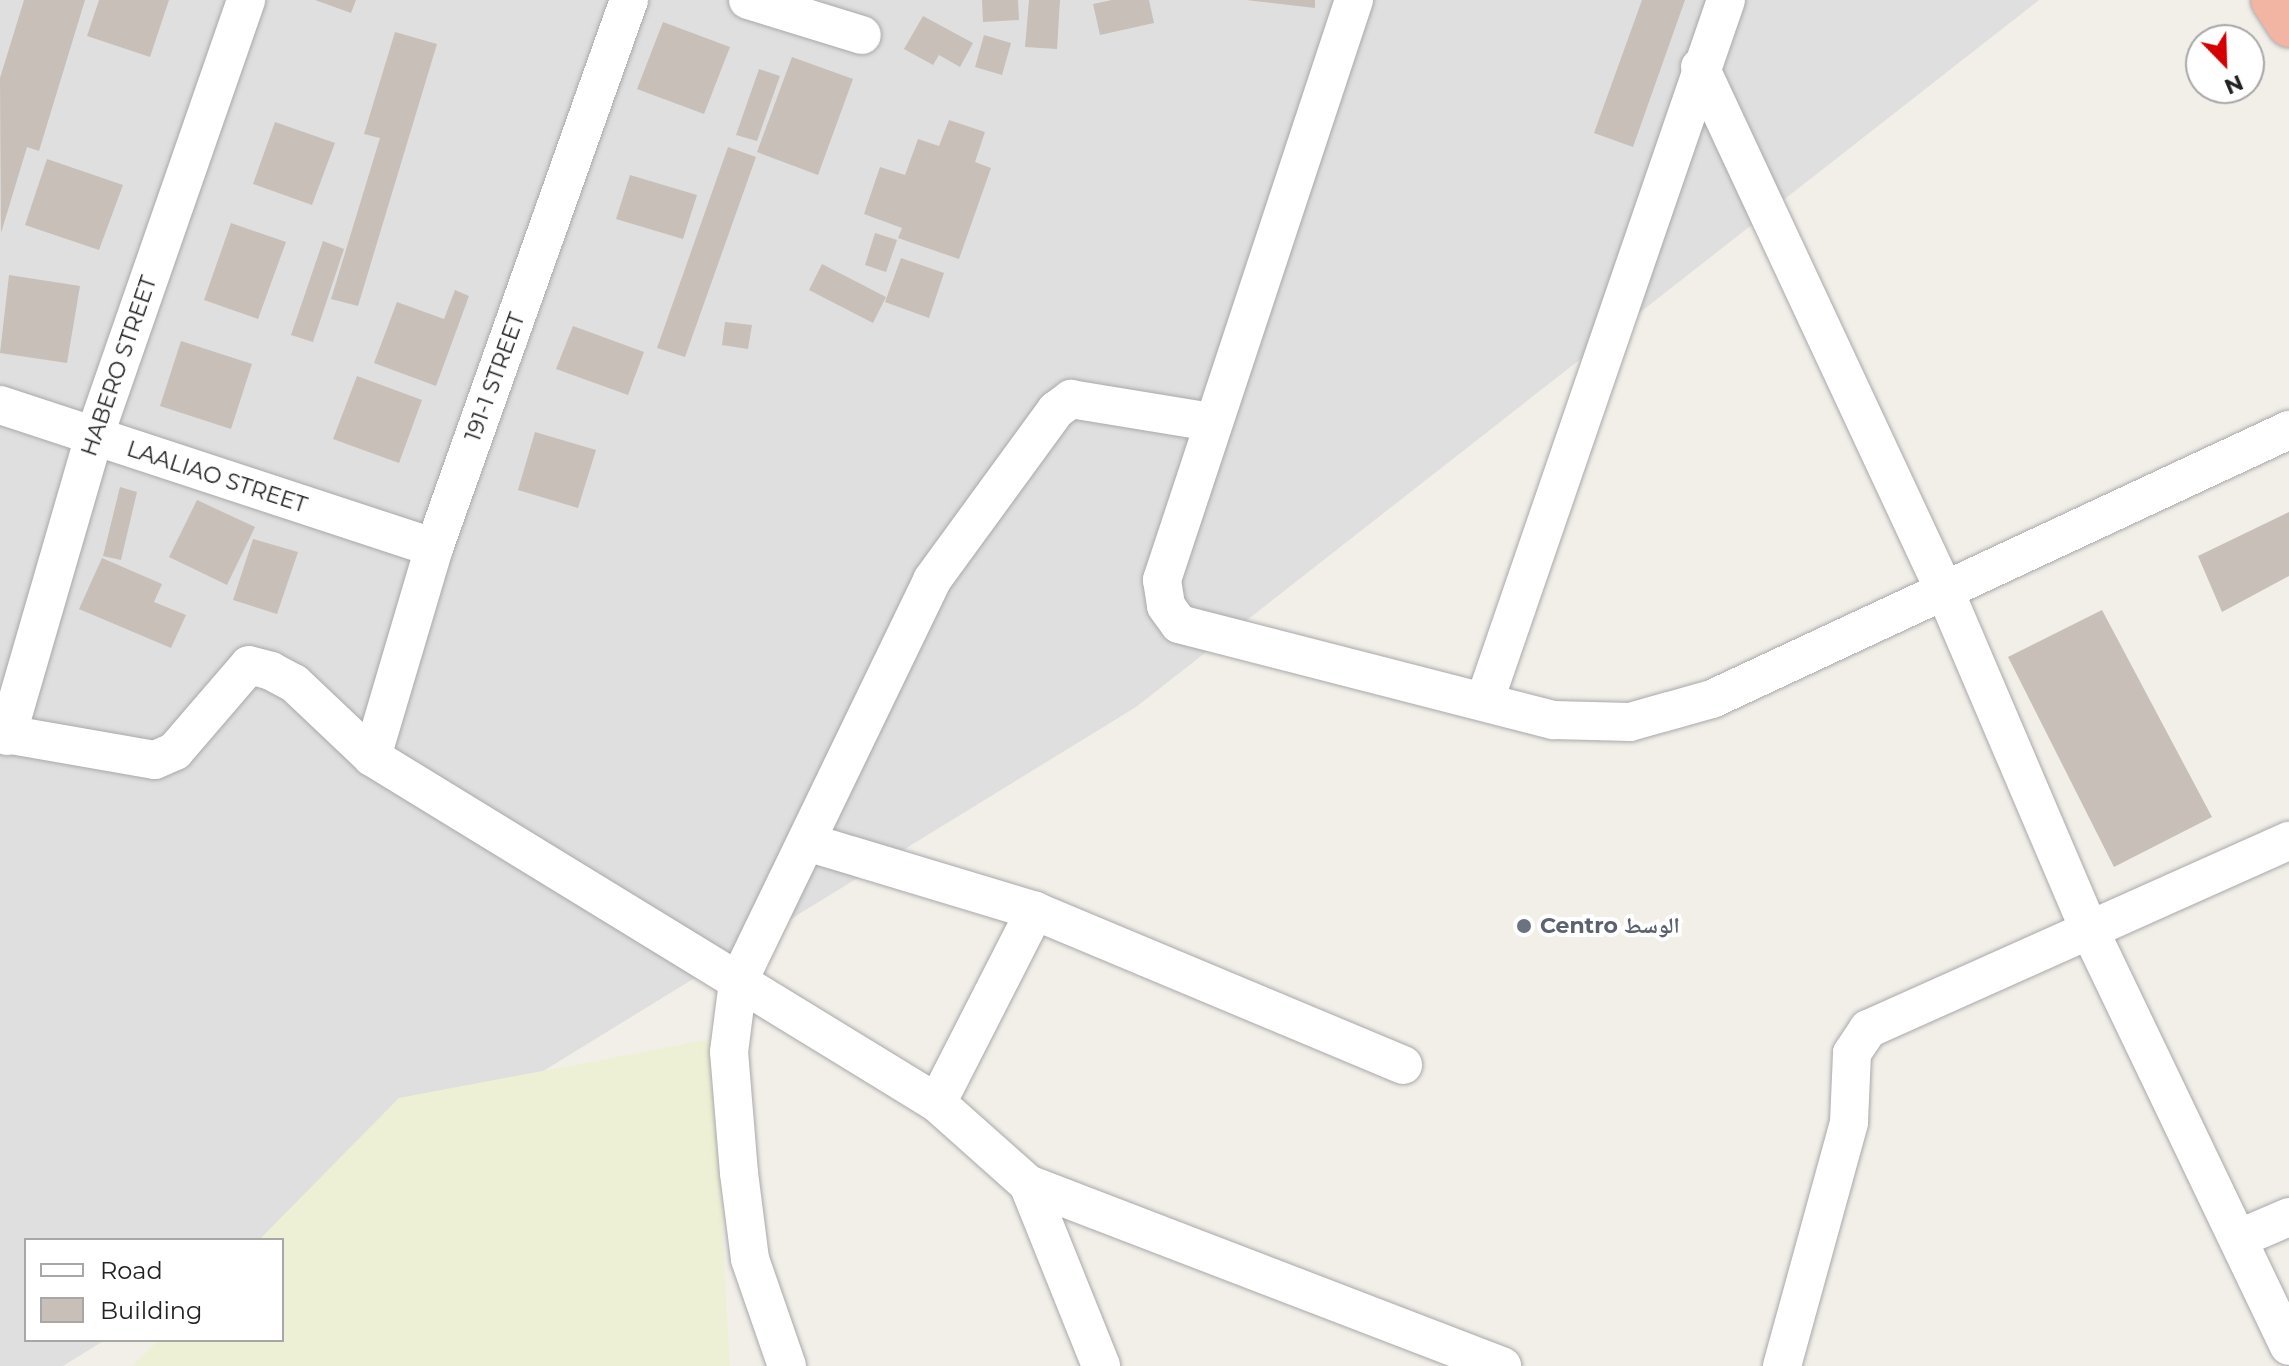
<!DOCTYPE html>
<meta charset="utf-8">
<style>
body{margin:0}
#map{position:relative;width:2289px;height:1366px;overflow:hidden;background:#f2efe9;font-family:Montserrat,"Noto Naskh Arabic",sans-serif}
div>[style]{position:absolute}
[style*='--x']{left:calc(var(--x)*1px);top:calc(var(--y)*1px);width:calc(var(--w)*1px);rotate:calc(var(--a)*1deg)}
.residential>*{inset:0;background:#e0dfdf}
.farmland>*{inset:0;background:#eef0d5}
.building>*{inset:0;background:#c7bfb8}
.roads{filter:drop-shadow(0 0 2px #a9a9a9) drop-shadow(0 0 2px #a9a9a9)}
.minor>*{height:38px;margin:-19px;padding:0 19px;transform-origin:19px;border-radius:19px;background:#fff}
.trunk>*{height:44px;margin:-22px;padding:0 22px;transform-origin:22px;border-radius:22px;background:#f2b4a3}
.dots>*{width:22px;height:22px;translate:-50% -50%;box-sizing:border-box;border:4px solid #fff;border-radius:50%}
span{translate:-50% -50%;white-space:nowrap;text-align:center;line-height:1.15;-webkit-text-stroke:8px #fff;paint-order:stroke}
.street-label{font-size:22px;color:#222}
.worship-label{font-size:22px;color:#5b616d;font-weight:700}
.left{translate:0 -50%;text-align:left}
.legend{position:absolute;left:24px;top:1238px;width:260px;height:104px;box-sizing:border-box;background:#fff;border:2px solid #a7a7a7;margin:0;padding:10px 14px;list-style:none;font-size:24px;color:#222}
.legend li{display:flex;align-items:center;gap:16px;height:40px}
.legend b{width:40px;border:2px solid #a7a7a7}
.north{position:absolute;left:2185px;top:24px;width:80px;height:80px;box-sizing:border-box;background:#fff;border:2px solid #a7a7a7;border-radius:50%;rotate:157deg;font-size:22px;font-weight:700;line-height:32px;text-align:center;color:#222}
.north::after{content:'';display:block;margin:auto;width:28px;height:36px;background:#d40000;clip-path:polygon(50% 0,100% 100%,50% 72%,0 100%)}
</style>
<div id="map">
<div class="residential">
<i style="clip-path:polygon(0 0,2039px 0,1136px 707px,268px 1240px,26px 1240px,26px 1340px,105px 1340px,63px 1366px,0 1366px)"></i>
</div>
<div class="farmland">
<i style="clip-path:polygon(712px 1039px,730px 1366px,132px 1366px,159px 1340px,282px 1340px,282px 1240px,259px 1240px,399px 1098px)"></i>
</div>
<div class="building">
<i style="clip-path:polygon(24px 0,85px 0,39px 151px,27px 147px,1px 233px,0 78px)"></i>
<i style="clip-path:polygon(99px 0,169px 0,150px 57px,87px 36px)"></i>
<i style="clip-path:polygon(315px 0,356px 0,351px 13px)"></i>
<i style="clip-path:polygon(982px 0,1018px 0,1019px 20px,983px 22px)"></i>
<i style="clip-path:polygon(1029px 0,1060px 0,1057px 49px,1025px 47px)"></i>
<i style="clip-path:polygon(1112px 0,1149px 0,1154px 23px,1100px 35px,1093px 4px)"></i>
<i style="clip-path:polygon(1246px 0,1315px 0,1315px 8px)"></i>
<i style="clip-path:polygon(1642px 0,1685px 0,1633px 147px,1594px 133px)"></i>
<i style="clip-path:polygon(923px 16px,973px 43px,960px 67px,939px 55px,933px 65px,904px 49px)"></i>
<i style="clip-path:polygon(663px 22px,730px 47px,704px 114px,637px 89px)"></i>
<i style="clip-path:polygon(395px 32px,437px 44px,358px 306px,331px 299px,380px 138px,364px 134px)"></i>
<i style="clip-path:polygon(984px 35px,1011px 43px,1002px 75px,975px 67px)"></i>
<i style="clip-path:polygon(792px 57px,853px 79px,818px 175px,757px 152px)"></i>
<i style="clip-path:polygon(759px 69px,780px 76px,757px 141px,736px 135px)"></i>
<i style="clip-path:polygon(949px 120px,985px 132px,975px 162px,991px 168px,959px 259px,898px 238px,902px 228px,864px 214px,880px 167px,905px 175px,918px 139px,939px 146px)"></i>
<i style="clip-path:polygon(275px 122px,335px 143px,312px 205px,253px 184px)"></i>
<i style="clip-path:polygon(728px 147px,756px 157px,685px 357px,657px 348px)"></i>
<i style="clip-path:polygon(47px 159px,123px 185px,99px 250px,25px 225px)"></i>
<i style="clip-path:polygon(630px 175px,697px 195px,683px 239px,616px 219px)"></i>
<i style="clip-path:polygon(231px 223px,286px 242px,258px 319px,204px 300px)"></i>
<i style="clip-path:polygon(875px 233px,897px 240px,886px 272px,865px 265px)"></i>
<i style="clip-path:polygon(323px 241px,344px 249px,313px 342px,291px 335px)"></i>
<i style="clip-path:polygon(901px 258px,944px 273px,929px 318px,885px 302px)"></i>
<i style="clip-path:polygon(822px 264px,886px 297px,873px 323px,809px 290px)"></i>
<i style="clip-path:polygon(9px 275px,80px 286px,67px 363px,0 353px)"></i>
<i style="clip-path:polygon(455px 290px,469px 296px,436px 386px,374px 363px,397px 302px,444px 319px)"></i>
<i style="clip-path:polygon(725px 322px,752px 325px,748px 349px,722px 345px)"></i>
<i style="clip-path:polygon(573px 326px,644px 352px,628px 395px,556px 369px)"></i>
<i style="clip-path:polygon(181px 341px,252px 364px,231px 429px,160px 406px)"></i>
<i style="clip-path:polygon(357px 376px,422px 400px,399px 463px,333px 439px)"></i>
<i style="clip-path:polygon(535px 432px,596px 450px,578px 508px,518px 490px)"></i>
<i style="clip-path:polygon(120px 487px,137px 492px,121px 560px,103px 556px)"></i>
<i style="clip-path:polygon(197px 500px,255px 527px,227px 585px,169px 557px)"></i>
<i style="clip-path:polygon(2289px 512px,2289px 576px,2222px 612px,2198px 556px)"></i>
<i style="clip-path:polygon(253px 539px,298px 552px,277px 614px,233px 600px)"></i>
<i style="clip-path:polygon(102px 558px,162px 584px,154px 602px,186px 615px,171px 648px,79px 609px)"></i>
<i style="clip-path:polygon(2102px 610px,2212px 817px,2114px 867px,2008px 657px)"></i>
</div>
<div class="roads">
<div class="minor">
<i style="--x:748;--y:0;--w:119;--a:17.1"></i>
<i style="--x:1354;--y:0;--w:611;--a:108.32"></i>
<i style="--x:1162;--y:580;--w:26;--a:81"></i>
<i style="--x:1166;--y:606;--w:22;--a:54"></i>
<i style="--x:1179;--y:624;--w:387;--a:14.4"></i>
<i style="--x:1554;--y:720;--w:76;--a:1.5"></i>
<i style="--x:1630;--y:722;--w:85;--a:-15.7"></i>
<i style="--x:1712;--y:699;--w:637;--a:-25"></i>
<i style="--x:1700;--y:67;--w:582;--a:64.98"></i>
<i style="--x:1946;--y:594;--w:366;--a:66.9"></i>
<i style="--x:2090;--y:931;--w:460;--a:64.4"></i>
<i style="--x:0;--y:405;--w:457;--a:18.2"></i>
<i style="--x:1485;--y:700;--w:740;--a:-71"></i>
<i style="--x:0;--y:733;--w:157;--a:9.9"></i>
<i style="--x:155;--y:760;--w:22;--a:-24"></i>
<i style="--x:175;--y:751;--w:113;--a:-49.3"></i>
<i style="--x:249;--y:665;--w:23;--a:15"></i>
<i style="--x:271;--y:671;--w:26;--a:28"></i>
<i style="--x:294;--y:683;--w:108;--a:43.5"></i>
<i style="--x:372;--y:757;--w:663;--a:31.48"></i>
<i style="--x:937;--y:1103;--w:122;--a:41.7"></i>
<i style="--x:1028;--y:1184;--w:508;--a:21.01"></i>
<i style="--x:7;--y:736;--w:311;--a:-73.8"></i>
<i style="--x:94;--y:437;--w:463;--a:-70.8"></i>
<i style="--x:372;--y:757;--w:218;--a:-73.5"></i>
<i style="--x:434;--y:548;--w:582;--a:-70.41"></i>
<i style="--x:807;--y:842;--w:238;--a:16.8"></i>
<i style="--x:1035;--y:911;--w:399;--a:22.7"></i>
<i style="--x:937;--y:1103;--w:216;--a:-63"></i>
<i style="--x:1028;--y:1184;--w:196;--a:68.1"></i>
<i style="--x:2240;--y:1238;--w:53;--a:-23.2"></i>
<i style="--x:787;--y:1366;--w:113;--a:-109.1"></i>
<i style="--x:750;--y:1259;--w:87;--a:-97.3"></i>
<i style="--x:739;--y:1173;--w:121;--a:-94.7"></i>
<i style="--x:729;--y:1052;--w:71;--a:-82.7"></i>
<i style="--x:738;--y:982;--w:446;--a:-64.2"></i>
<i style="--x:932;--y:580;--w:210;--a:-53.9"></i>
<i style="--x:1056;--y:410;--w:19;--a:-36"></i>
<i style="--x:1071;--y:399;--w:143;--a:9.3"></i>
<i style="--x:1782;--y:1366;--w:253;--a:-74.6"></i>
<i style="--x:1849;--y:1122;--w:69;--a:-87.5"></i>
<i style="--x:1852;--y:1053;--w:29;--a:-56"></i>
<i style="--x:1868;--y:1029;--w:461;--a:-24.1"></i>
</div>
<div class="trunk">
<i style="--x:2273;--y:0;--w:30;--a:57"></i>
</div>
</div>
<div class="dots">
<i style="left:1524px;top:926px;background:#6b7280"></i>
</div>
<div class="street-label">
<span style="left:119px;top:366px;rotate:-71deg">HABERO STREET</span>
<span style="left:495px;top:377px;rotate:-70deg">191-1 STREET</span>
<span style="left:217px;top:477px;rotate:18deg">LAALIAO STREET</span>
</div>
<div class="worship-label">
<span class="left" style="left:1540px;top:926px">Centro الوسط</span>
</div>
<ul class="legend">
<li><b style="height:10px;background:#fff"></b>Road</li>
<li><b style="height:22px;background:#c7bfb8"></b>Building</li>
</ul>
<div class="north">N</div>
</div>
